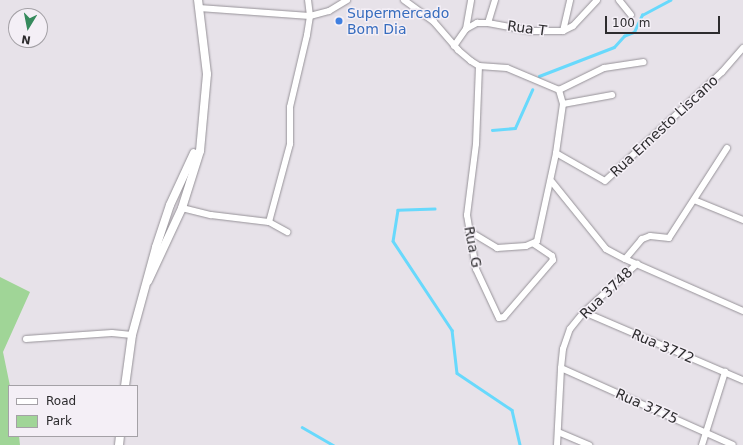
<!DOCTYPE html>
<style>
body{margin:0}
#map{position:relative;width:743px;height:445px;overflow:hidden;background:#e7e2e9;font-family:"DejaVu Sans",sans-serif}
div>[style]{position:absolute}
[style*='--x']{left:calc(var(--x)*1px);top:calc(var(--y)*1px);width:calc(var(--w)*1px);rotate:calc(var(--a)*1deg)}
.green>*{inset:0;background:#a0d597}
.stream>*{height:2.5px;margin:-1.25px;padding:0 1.25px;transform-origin:1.25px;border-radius:1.25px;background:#68d9fc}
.roads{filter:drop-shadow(0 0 1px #969298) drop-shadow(0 0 1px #969298)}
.minor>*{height:6px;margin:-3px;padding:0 3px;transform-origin:3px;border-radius:3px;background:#fff}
.tertiary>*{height:8px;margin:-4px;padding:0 4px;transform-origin:4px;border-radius:4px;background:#fff}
.dots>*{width:11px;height:11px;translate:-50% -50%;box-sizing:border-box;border:2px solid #f4eff6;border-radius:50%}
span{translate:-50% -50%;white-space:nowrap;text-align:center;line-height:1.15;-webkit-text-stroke:3px #f4eff6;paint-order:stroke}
.shop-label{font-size:14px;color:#366cbe}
.left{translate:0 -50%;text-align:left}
.street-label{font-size:14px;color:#2d2c2e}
.legend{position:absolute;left:8px;top:385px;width:130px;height:52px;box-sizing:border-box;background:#f4eff6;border:1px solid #a4a1a6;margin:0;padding:5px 7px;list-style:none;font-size:12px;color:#2d2c2e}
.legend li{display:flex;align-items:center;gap:8px;height:20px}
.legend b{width:20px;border:1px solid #a4a1a6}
.north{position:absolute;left:8px;top:8px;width:40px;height:40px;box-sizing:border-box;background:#f4eff6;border:1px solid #a4a1a6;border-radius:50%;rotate:190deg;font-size:11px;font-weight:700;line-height:16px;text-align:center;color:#2d2c2e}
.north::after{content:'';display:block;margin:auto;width:14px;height:18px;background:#368a5d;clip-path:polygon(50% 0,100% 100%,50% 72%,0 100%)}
.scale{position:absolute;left:605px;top:16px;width:115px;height:18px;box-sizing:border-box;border:2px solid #2d2c2e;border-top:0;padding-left:5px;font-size:12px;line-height:14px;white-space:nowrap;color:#2d2c2e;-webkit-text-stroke:3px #f4eff6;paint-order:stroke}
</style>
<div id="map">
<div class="green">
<i style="clip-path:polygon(0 277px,30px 292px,3px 352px,10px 386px,9px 436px,19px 436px,20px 445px,0 445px)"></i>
</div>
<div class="stream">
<i style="--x:539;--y:76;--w:80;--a:-21.1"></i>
<i style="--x:614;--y:47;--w:15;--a:-48"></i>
<i style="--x:624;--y:36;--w:11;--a:-22"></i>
<i style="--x:634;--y:32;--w:19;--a:-65"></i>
<i style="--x:642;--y:15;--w:32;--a:-28"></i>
<i style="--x:492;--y:130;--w:23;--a:-5"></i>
<i style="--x:515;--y:128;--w:42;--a:-65.9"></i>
<i style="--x:435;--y:209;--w:37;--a:178"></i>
<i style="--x:398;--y:210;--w:31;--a:99"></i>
<i style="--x:393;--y:241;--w:107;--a:56.5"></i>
<i style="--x:452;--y:330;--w:43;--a:83.4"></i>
<i style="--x:457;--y:373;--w:66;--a:33.9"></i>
<i style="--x:512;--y:410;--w:36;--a:77"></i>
<i style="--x:302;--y:427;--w:36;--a:30"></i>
</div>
<div class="roads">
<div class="minor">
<i style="--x:404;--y:0;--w:37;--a:36"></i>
<i style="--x:434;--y:22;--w:37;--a:49"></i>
<i style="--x:458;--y:50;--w:17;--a:40"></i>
<i style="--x:471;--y:61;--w:9;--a:32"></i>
<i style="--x:479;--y:66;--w:28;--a:4"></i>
<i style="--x:507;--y:68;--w:56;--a:22.9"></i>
<i style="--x:619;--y:0;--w:19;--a:51"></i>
<i style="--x:199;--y:8;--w:111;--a:4.1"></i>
<i style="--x:310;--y:16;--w:20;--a:-15"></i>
<i style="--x:329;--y:11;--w:21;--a:-31"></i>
<i style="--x:488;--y:23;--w:24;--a:-73"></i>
<i style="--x:466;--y:29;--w:29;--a:-80"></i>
<i style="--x:563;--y:31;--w:32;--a:-77"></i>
<i style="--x:454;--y:46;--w:21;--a:-55"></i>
<i style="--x:466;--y:29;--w:13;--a:-29"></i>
<i style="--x:477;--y:23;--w:11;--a:0"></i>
<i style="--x:488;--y:23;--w:44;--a:10.5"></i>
<i style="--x:531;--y:31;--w:32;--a:0"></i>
<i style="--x:563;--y:31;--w:11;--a:-27"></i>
<i style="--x:573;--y:26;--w:35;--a:-47"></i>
<i style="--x:479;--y:66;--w:78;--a:92.2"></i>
<i style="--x:476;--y:144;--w:72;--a:97.2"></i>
<i style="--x:467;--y:215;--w:55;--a:80.5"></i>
<i style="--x:476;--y:269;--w:54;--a:64.9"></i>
<i style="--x:499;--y:318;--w:5;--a:-11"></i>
<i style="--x:504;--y:317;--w:75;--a:-49.3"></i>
<i style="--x:553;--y:260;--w:4;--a:-104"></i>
<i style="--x:552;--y:256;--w:22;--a:-146"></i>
<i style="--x:559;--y:90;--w:50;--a:-26.1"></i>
<i style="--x:604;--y:68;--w:40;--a:-8.5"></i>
<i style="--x:563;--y:104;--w:50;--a:-10.4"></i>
<i style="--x:727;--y:148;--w:107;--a:122.8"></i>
<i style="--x:669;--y:238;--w:19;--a:-174"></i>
<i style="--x:650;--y:236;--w:9;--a:159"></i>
<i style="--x:642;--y:239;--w:26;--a:130"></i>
<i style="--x:625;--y:259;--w:129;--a:23.8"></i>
<i style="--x:556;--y:153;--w:56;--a:29.7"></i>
<i style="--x:605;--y:181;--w:160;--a:-43"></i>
<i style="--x:722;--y:72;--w:32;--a:-49"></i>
<i style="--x:552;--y:182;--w:86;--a:51.1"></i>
<i style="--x:606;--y:249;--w:21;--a:28"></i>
<i style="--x:694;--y:200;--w:53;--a:22.2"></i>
<i style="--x:182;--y:208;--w:30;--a:14"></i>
<i style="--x:211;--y:215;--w:58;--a:6.9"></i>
<i style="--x:269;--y:222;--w:21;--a:29"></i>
<i style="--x:269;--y:222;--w:81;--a:-74.9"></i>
<i style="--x:290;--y:144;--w:37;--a:-90"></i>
<i style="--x:290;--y:107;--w:74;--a:-76.7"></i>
<i style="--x:307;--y:35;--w:19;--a:-81"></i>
<i style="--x:310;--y:16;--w:16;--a:-97"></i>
<i style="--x:469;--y:231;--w:33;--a:31"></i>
<i style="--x:497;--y:248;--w:29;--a:-4"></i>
<i style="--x:526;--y:246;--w:12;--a:-24"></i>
<i style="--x:537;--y:241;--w:90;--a:-77.8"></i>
<i style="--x:556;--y:153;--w:49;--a:-81.9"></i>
<i style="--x:563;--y:104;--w:15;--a:-106"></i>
<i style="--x:584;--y:312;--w:173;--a:23.2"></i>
<i style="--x:26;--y:339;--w:86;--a:-4"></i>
<i style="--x:112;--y:333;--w:20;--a:6"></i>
<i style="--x:561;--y:368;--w:188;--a:24.1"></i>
<i style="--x:558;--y:432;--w:34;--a:23"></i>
<i style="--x:557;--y:445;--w:77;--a:-87"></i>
<i style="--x:561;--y:368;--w:19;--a:-84"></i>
<i style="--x:563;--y:349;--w:21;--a:-71"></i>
<i style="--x:570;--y:329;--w:22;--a:-51"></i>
<i style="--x:584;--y:312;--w:72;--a:-42.2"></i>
<i style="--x:702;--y:445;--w:77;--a:-72.5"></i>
</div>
<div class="tertiary">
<i style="--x:148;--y:281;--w:81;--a:-65"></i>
<i style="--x:182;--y:208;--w:60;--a:-72.5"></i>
<i style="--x:200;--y:151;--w:77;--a:-84.8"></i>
<i style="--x:207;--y:74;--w:75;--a:-96.9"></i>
<i style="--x:125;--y:386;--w:51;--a:-82.2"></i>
<i style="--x:132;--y:335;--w:91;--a:-74.7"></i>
<i style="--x:156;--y:247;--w:44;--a:-71.6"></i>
<i style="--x:170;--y:205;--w:57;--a:-65.2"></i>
<i style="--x:119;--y:445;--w:9;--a:-84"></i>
</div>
</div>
<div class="dots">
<i style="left:339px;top:21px;background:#3f7fe0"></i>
</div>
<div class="shop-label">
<span class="left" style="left:347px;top:21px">Supermercado<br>Bom Dia</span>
</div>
<div class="street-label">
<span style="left:527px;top:28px;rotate:8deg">Rua T</span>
<span style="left:664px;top:126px;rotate:-43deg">Rua Ernesto Liscano</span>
<span style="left:473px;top:247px;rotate:79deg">Rua G</span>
<span style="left:606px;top:293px;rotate:-44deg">Rua 3748</span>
<span style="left:663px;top:346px;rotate:23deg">Rua 3772</span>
<span style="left:647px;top:406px;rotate:24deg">Rua 3775</span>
</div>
<ul class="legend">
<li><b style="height:5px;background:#fff"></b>Road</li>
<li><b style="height:11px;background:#a0d597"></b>Park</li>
</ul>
<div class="north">N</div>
<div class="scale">100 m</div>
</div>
